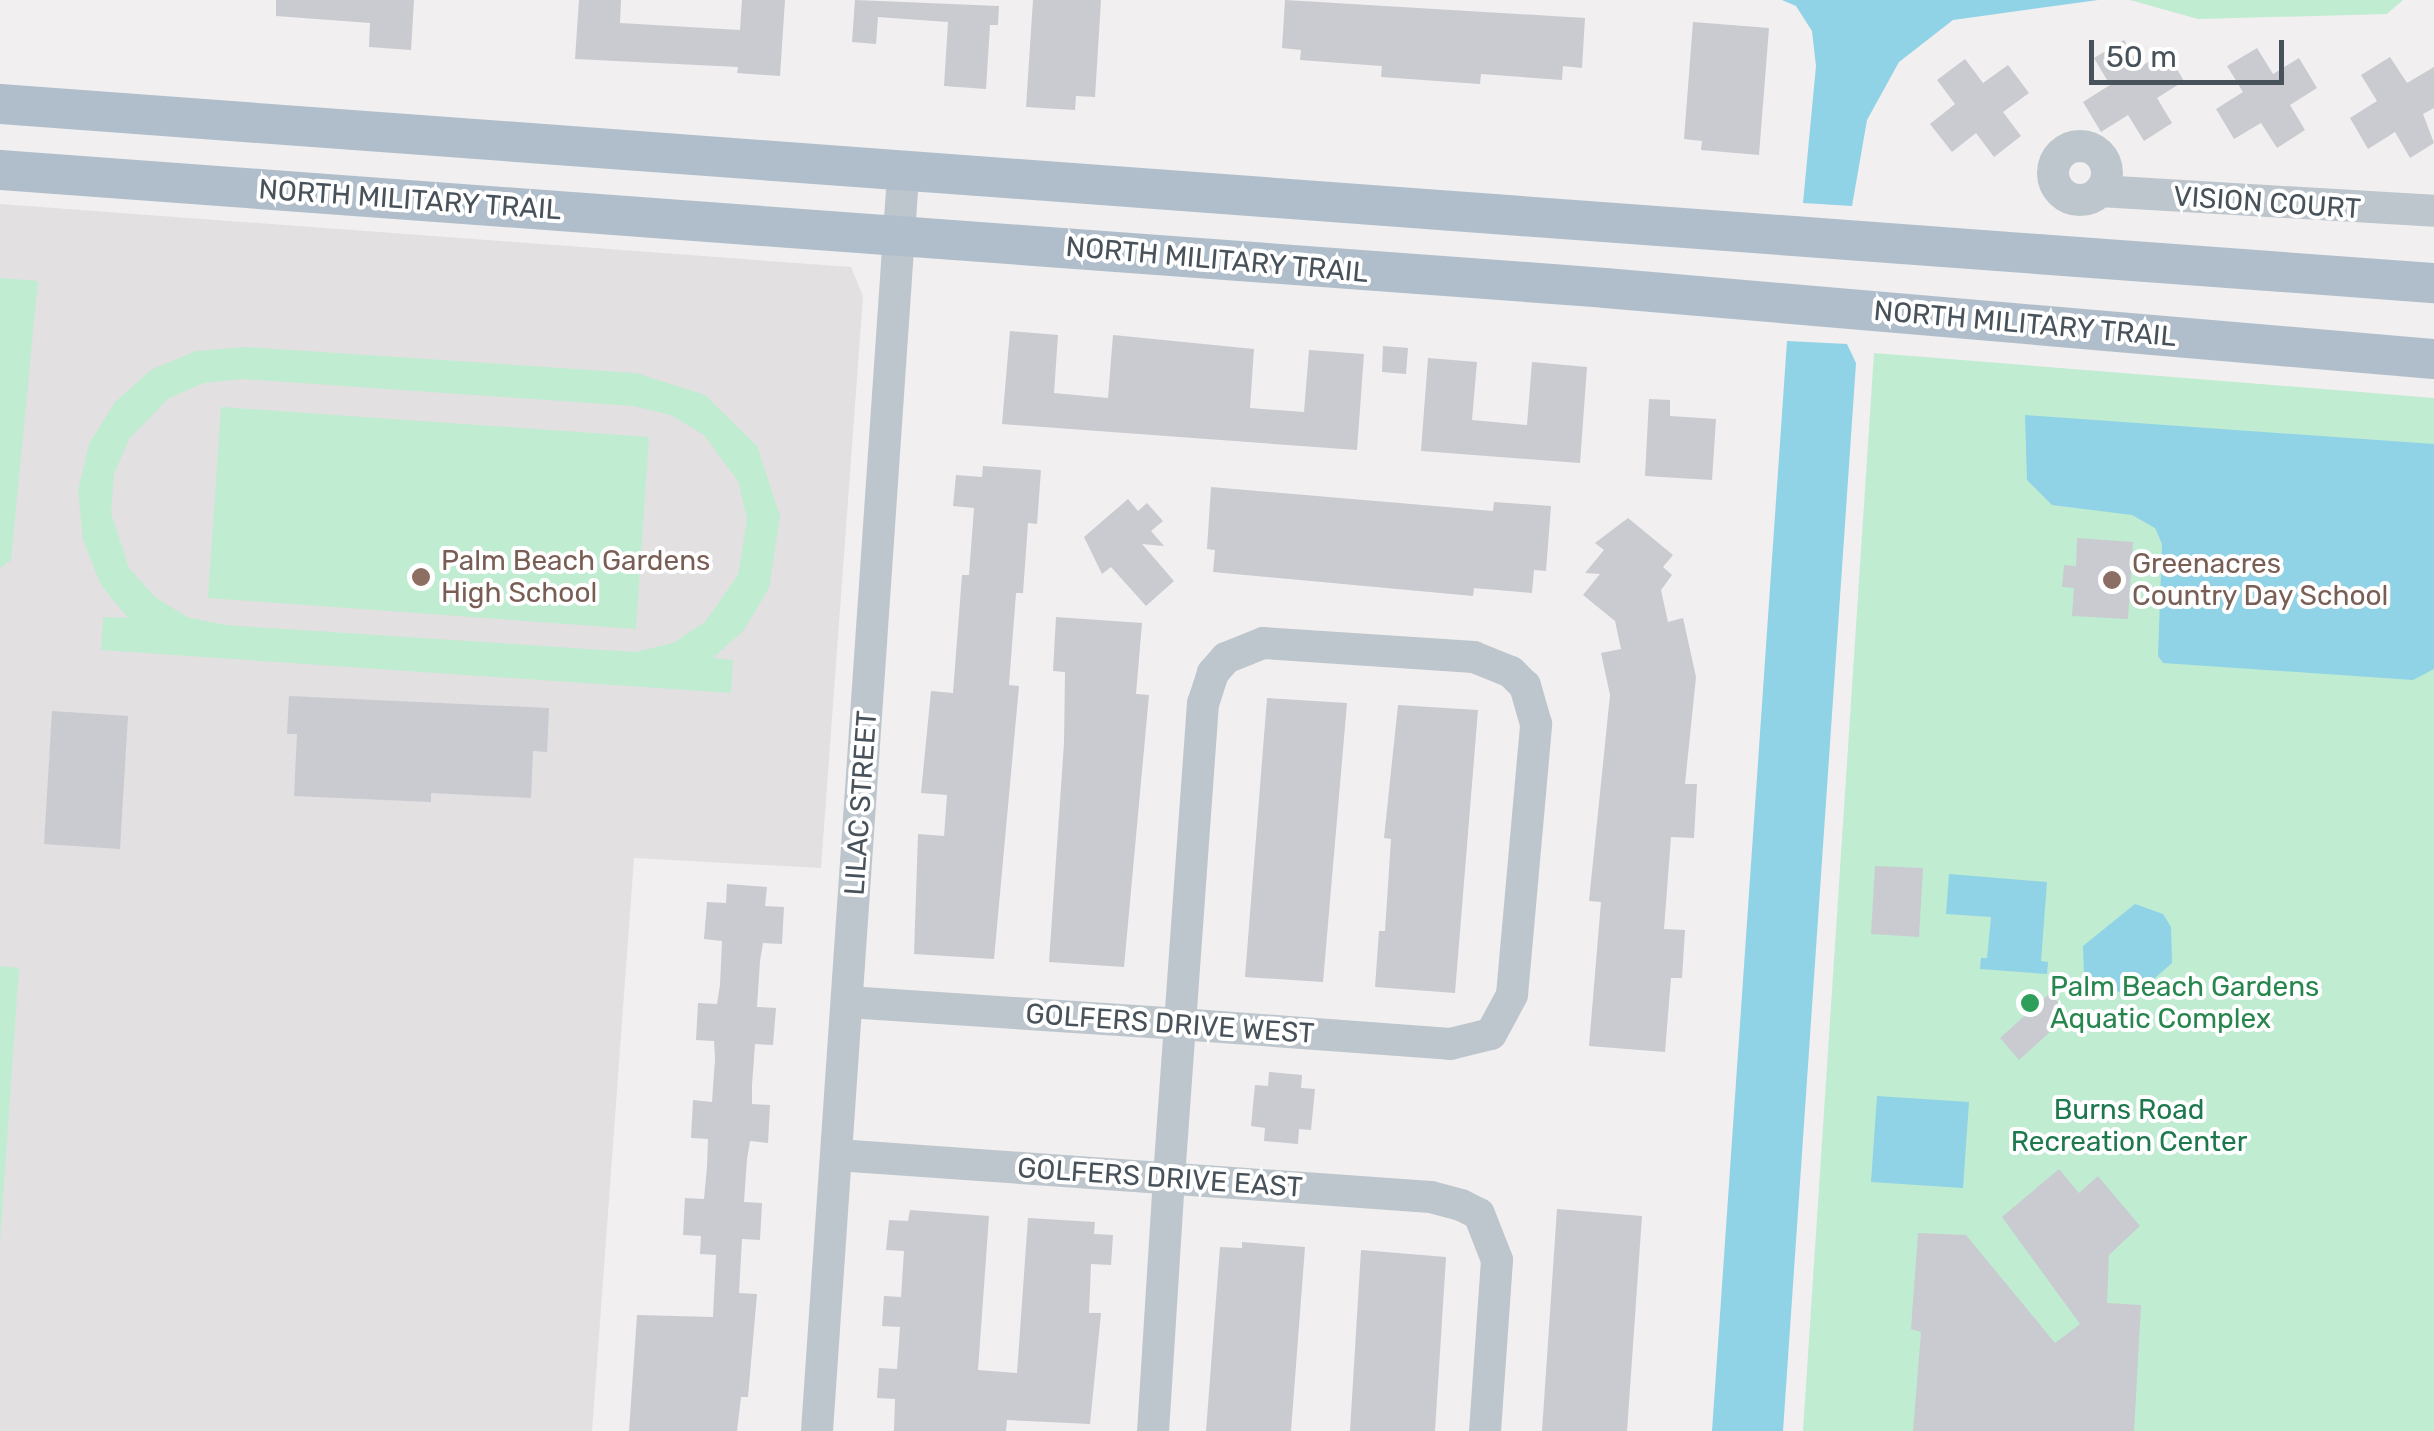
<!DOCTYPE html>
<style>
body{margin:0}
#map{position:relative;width:2434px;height:1431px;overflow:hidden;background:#f1efef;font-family:Rubik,sans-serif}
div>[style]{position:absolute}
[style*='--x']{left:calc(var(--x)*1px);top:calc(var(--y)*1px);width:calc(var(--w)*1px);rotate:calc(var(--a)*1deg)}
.education>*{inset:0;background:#e2e0e0}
.green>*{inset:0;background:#c0ecd2}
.water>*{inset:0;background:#90d2e6}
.building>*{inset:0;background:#c9cbd1}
.minor>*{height:32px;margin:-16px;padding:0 16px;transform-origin:16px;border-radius:16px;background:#bec6cd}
.minor>.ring{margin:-16px;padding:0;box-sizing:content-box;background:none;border:32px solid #bec6cd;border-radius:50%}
.major>*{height:40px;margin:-20px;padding:0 20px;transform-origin:20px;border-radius:20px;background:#b0becc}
.dots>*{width:28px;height:28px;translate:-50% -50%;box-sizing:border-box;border:5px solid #fff;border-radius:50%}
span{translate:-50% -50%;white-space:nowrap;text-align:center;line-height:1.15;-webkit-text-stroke:8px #fff;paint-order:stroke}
.street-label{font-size:28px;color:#48525b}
.education-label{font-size:28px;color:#785e54}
.left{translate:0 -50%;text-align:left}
.leisure-label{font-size:28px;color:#27864d}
.park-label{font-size:28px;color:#1d784d}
.scale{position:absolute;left:2089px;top:40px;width:195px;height:45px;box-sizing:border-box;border:5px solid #48525b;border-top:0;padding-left:12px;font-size:30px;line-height:35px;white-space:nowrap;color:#48525b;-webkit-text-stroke:8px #fff;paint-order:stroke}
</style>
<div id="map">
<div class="education">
<i style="clip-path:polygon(0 204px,851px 267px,863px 296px,821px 868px,634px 858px,592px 1431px,0 1431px)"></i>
</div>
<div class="green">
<i style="clip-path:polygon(2130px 0,2403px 0,2387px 14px,2198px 19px)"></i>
<i style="clip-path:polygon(0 278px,38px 281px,11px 560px,0 568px)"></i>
<i style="clip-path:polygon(evenodd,245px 347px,636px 373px,705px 395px,757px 446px,780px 516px,769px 588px,744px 630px,713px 658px,733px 660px,731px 693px,101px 650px,103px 617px,128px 618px,101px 585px,83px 540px,78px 491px,89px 444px,115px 402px,151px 370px,196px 351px,245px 347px,242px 379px,633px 406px,671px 415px,704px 435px,738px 481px,747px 519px,738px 575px,705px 622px,673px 643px,635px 652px,225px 625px,187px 617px,155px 597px,129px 568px,111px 513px,114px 474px,129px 439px,169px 398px,204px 383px,242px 379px)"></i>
<i style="clip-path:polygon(1874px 353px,2434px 398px,2434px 1431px,1803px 1431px)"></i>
<i style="clip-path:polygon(221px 407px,649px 437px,636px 629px,208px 598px)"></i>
<i style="clip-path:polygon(0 966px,19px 968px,0 1242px)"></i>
</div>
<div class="water">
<i style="clip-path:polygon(1782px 0,2098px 0,1953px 20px,1899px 62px,1867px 120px,1852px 206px,1803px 203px,1816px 66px,1812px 31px,1796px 6px)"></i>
<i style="clip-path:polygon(1787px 341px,1847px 344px,1856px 363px,1783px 1431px,1712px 1431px)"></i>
<i style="clip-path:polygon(2025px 415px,2434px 444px,2434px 669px,2413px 680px,2163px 663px,2158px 656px,2162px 544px,2155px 528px,2132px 515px,2052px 505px,2027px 480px)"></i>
<i style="clip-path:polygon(1949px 874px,2047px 882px,2041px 961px,2048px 962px,2047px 974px,1980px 969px,1981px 958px,1987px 958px,1991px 917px,1946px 914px)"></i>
<i style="clip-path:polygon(2135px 904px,2163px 914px,2171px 927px,2172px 963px,2138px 993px,2107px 991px,2084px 975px,2083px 946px)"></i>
<i style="clip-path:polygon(1877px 1096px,1969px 1102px,1963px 1188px,1871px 1182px)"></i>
</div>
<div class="building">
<i style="clip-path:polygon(276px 0,414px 0,411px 50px,369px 47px,370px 23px,276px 16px)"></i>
<i style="clip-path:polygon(579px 0,621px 0,620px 23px,740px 30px,742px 0,785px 0,780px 76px,737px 73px,738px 67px,575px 59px)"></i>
<i style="clip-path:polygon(855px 0,999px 6px,998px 25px,990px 25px,986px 89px,944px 86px,948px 22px,878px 17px,876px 44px,852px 42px)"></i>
<i style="clip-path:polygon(1033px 0,1101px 0,1095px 97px,1076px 96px,1075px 110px,1026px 107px)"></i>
<i style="clip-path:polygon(1285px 0,1585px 18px,1582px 68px,1563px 66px,1562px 80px,1481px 74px,1480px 84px,1381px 77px,1382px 66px,1300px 60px,1301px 50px,1282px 48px)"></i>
<i style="clip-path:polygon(1693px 22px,1769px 28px,1759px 155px,1701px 150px,1702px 141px,1684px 139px)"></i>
<i style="clip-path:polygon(2124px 40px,2140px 67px,2166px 51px,2184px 81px,2157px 98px,2172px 123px,2144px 141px,2128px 115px,2101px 132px,2083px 102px,2110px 85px,2094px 58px)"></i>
<i style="clip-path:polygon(2257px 48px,2273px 74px,2299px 58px,2317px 88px,2290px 105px,2305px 130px,2277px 148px,2261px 123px,2234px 139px,2216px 109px,2243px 92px,2227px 66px)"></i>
<i style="clip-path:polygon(2390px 57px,2407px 83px,2434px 67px,2434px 108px,2423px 114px,2434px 143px,2410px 158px,2395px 132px,2368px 149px,2350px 118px,2377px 101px,2361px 75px)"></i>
<i style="clip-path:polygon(1965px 59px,1983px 83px,2008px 65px,2029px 93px,2003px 112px,2021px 136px,1994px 157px,1976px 133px,1952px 152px,1930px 124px,1955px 104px,1937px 80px)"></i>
<i style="clip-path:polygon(1010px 331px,1058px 335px,1054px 393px,1108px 398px,1113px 335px,1254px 349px,1250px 408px,1304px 412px,1309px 350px,1364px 354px,1357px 450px,1002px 424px)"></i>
<i style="clip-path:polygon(1383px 346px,1408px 348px,1406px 374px,1382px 372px)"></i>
<i style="clip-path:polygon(1428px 358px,1477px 362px,1472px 420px,1527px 425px,1532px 362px,1587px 367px,1580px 463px,1421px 451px)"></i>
<i style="clip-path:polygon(1649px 399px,1670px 400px,1670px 416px,1716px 419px,1712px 480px,1645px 476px)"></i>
<i style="clip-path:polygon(983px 466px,1041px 470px,1037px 524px,1028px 523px,1023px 593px,1016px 593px,1009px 685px,1019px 686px,994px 959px,914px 954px,918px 834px,944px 836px,947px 795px,921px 793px,931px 691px,953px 693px,962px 575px,969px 575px,974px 508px,953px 506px,956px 475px,982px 477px)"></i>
<i style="clip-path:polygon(1211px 487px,1493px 511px,1494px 502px,1551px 506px,1546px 571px,1534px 570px,1532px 593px,1474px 588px,1473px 596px,1213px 572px,1215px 550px,1207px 549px)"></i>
<i style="clip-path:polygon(1128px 499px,1138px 511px,1147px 503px,1163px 521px,1151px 531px,1164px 546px,1142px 544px,1174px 581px,1146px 606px,1111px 567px,1102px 574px,1084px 537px)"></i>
<i style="clip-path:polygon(1628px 518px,1673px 555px,1663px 567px,1672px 575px,1661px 590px,1668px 622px,1683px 618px,1696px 677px,1685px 784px,1697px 784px,1694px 838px,1671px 837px,1664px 929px,1685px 930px,1682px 978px,1671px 978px,1665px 1052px,1589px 1046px,1601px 902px,1589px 901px,1610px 695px,1601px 653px,1621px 649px,1615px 621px,1583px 595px,1600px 574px,1585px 573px,1604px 550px,1595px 543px)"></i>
<i style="clip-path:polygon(2077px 538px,2133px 542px,2128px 619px,2072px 616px,2074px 588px,2062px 587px,2064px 565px,2076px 566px)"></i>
<i style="clip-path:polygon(1056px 617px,1142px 623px,1136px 694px,1149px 695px,1124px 967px,1049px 962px,1064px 743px,1065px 672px,1053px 671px)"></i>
<i style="clip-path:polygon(289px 696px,549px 708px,547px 752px,533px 751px,531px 798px,431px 793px,431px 802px,294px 796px,297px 734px,287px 734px)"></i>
<i style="clip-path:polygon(1267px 698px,1347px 703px,1323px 982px,1245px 977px)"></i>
<i style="clip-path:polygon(1398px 705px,1478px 710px,1455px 993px,1375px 987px,1379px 931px,1385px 931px,1391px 839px,1384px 838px)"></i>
<i style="clip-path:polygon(52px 711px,128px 716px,120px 849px,44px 844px)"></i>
<i style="clip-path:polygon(1875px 866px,1923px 868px,1919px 937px,1871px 934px)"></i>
<i style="clip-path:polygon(727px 884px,767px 887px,765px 906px,784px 907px,782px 944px,763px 943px,760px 961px,757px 1007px,776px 1008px,773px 1045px,755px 1044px,752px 1085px,752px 1104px,770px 1105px,768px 1143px,750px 1141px,747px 1159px,744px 1202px,762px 1203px,760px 1240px,742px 1239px,739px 1293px,757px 1294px,748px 1397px,741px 1397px,737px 1431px,629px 1431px,637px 1315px,713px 1317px,716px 1255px,700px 1254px,701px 1236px,683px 1235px,685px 1198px,704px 1199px,707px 1167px,708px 1139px,691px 1138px,693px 1100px,712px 1102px,715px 1059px,714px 1041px,696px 1040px,698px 1003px,717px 1004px,720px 985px,722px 941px,704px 939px,707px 902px,726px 903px)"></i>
<i style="clip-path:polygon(2050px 993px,2069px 1015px,2019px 1060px,2000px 1038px)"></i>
<i style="clip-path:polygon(1269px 1072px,1302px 1075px,1301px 1088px,1315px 1089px,1311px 1130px,1299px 1129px,1298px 1144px,1264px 1141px,1265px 1128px,1251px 1126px,1255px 1085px,1268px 1086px)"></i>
<i style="clip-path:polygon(2059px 1169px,2079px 1193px,2098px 1176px,2140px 1226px,2109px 1255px,2107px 1303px,2141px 1305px,2134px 1431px,1913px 1431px,1921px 1332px,1911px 1329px,1918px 1233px,1966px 1235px,2055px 1343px,2080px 1324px,2002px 1217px)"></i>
<i style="clip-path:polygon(1557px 1209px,1642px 1216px,1627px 1431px,1542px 1431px)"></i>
<i style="clip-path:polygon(910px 1210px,989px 1216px,978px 1370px,1017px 1373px,1028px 1218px,1095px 1222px,1094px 1234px,1113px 1235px,1111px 1265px,1091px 1264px,1089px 1313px,1101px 1313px,1090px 1424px,1007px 1420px,1006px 1431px,894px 1431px,895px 1399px,877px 1398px,879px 1368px,897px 1369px,900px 1327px,882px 1326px,884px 1296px,901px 1297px,904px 1251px,886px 1250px,889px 1220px,908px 1221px)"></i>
<i style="clip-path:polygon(1242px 1242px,1305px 1247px,1291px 1431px,1206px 1431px,1220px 1247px,1242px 1248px)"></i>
<i style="clip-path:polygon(1361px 1250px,1446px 1257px,1435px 1431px,1350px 1431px)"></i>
</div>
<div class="minor">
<i class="ring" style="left:2053px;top:146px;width:22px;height:22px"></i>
<i style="--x:2100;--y:191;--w:335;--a:3.4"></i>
<i style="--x:848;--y:1002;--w:333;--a:3.8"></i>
<i style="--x:1180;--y:1024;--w:271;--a:4.2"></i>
<i style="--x:1450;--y:1044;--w:42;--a:-13.7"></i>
<i style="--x:1491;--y:1034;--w:44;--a:-61.7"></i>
<i style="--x:1512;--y:995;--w:272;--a:-84.9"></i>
<i style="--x:1536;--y:724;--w:40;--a:-106"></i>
<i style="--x:1525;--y:686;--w:20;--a:-135"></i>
<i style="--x:1511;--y:672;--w:40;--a:-158"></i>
<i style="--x:1474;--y:657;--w:211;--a:-176.2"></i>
<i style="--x:1263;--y:643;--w:40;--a:158"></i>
<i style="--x:1226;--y:658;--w:20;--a:131"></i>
<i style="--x:1213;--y:673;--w:32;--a:108"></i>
<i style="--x:1203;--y:703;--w:322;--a:94.1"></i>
<i style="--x:1180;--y:1024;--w:154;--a:94.1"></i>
<i style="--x:1169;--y:1178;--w:254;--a:93.6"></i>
<i style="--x:837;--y:1155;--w:595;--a:4.04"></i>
<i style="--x:1431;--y:1197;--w:31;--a:15"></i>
<i style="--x:1461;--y:1205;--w:20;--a:27"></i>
<i style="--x:1479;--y:1214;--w:49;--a:68.6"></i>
<i style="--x:1497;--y:1260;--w:171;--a:94"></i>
<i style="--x:817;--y:1431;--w:1259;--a:-86.08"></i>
</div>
<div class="major">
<i style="--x:0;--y:104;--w:2441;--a:4.21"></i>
<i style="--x:0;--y:170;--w:1609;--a:4.2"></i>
<i style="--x:1605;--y:288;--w:832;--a:4.9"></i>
</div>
<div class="dots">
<i style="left:421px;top:577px;background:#8d6e63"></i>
<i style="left:2112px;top:580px;background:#8d6e63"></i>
<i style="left:2030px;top:1003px;background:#2e9e5b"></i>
</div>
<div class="street-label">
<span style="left:410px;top:200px;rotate:4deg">NORTH MILITARY TRAIL</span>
<span style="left:2267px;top:203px;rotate:4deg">VISION COURT</span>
<span style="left:1217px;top:260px;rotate:5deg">NORTH MILITARY TRAIL</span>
<span style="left:2025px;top:324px;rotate:5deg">NORTH MILITARY TRAIL</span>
<span style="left:861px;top:803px;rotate:-86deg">LILAC STREET</span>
<span style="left:1170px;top:1024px;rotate:4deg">GOLFERS DRIVE WEST</span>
<span style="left:1160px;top:1178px;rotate:4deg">GOLFERS DRIVE EAST</span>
</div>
<div class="education-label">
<span class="left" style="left:441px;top:577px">Palm Beach Gardens<br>High School</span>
<span class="left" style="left:2132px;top:580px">Greenacres<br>Country Day School</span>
</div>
<div class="leisure-label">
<span class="left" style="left:2050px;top:1003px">Palm Beach Gardens<br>Aquatic Complex</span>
</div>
<div class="park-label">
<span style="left:2129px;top:1126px">Burns Road<br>Recreation Center</span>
</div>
<div class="scale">50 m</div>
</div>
